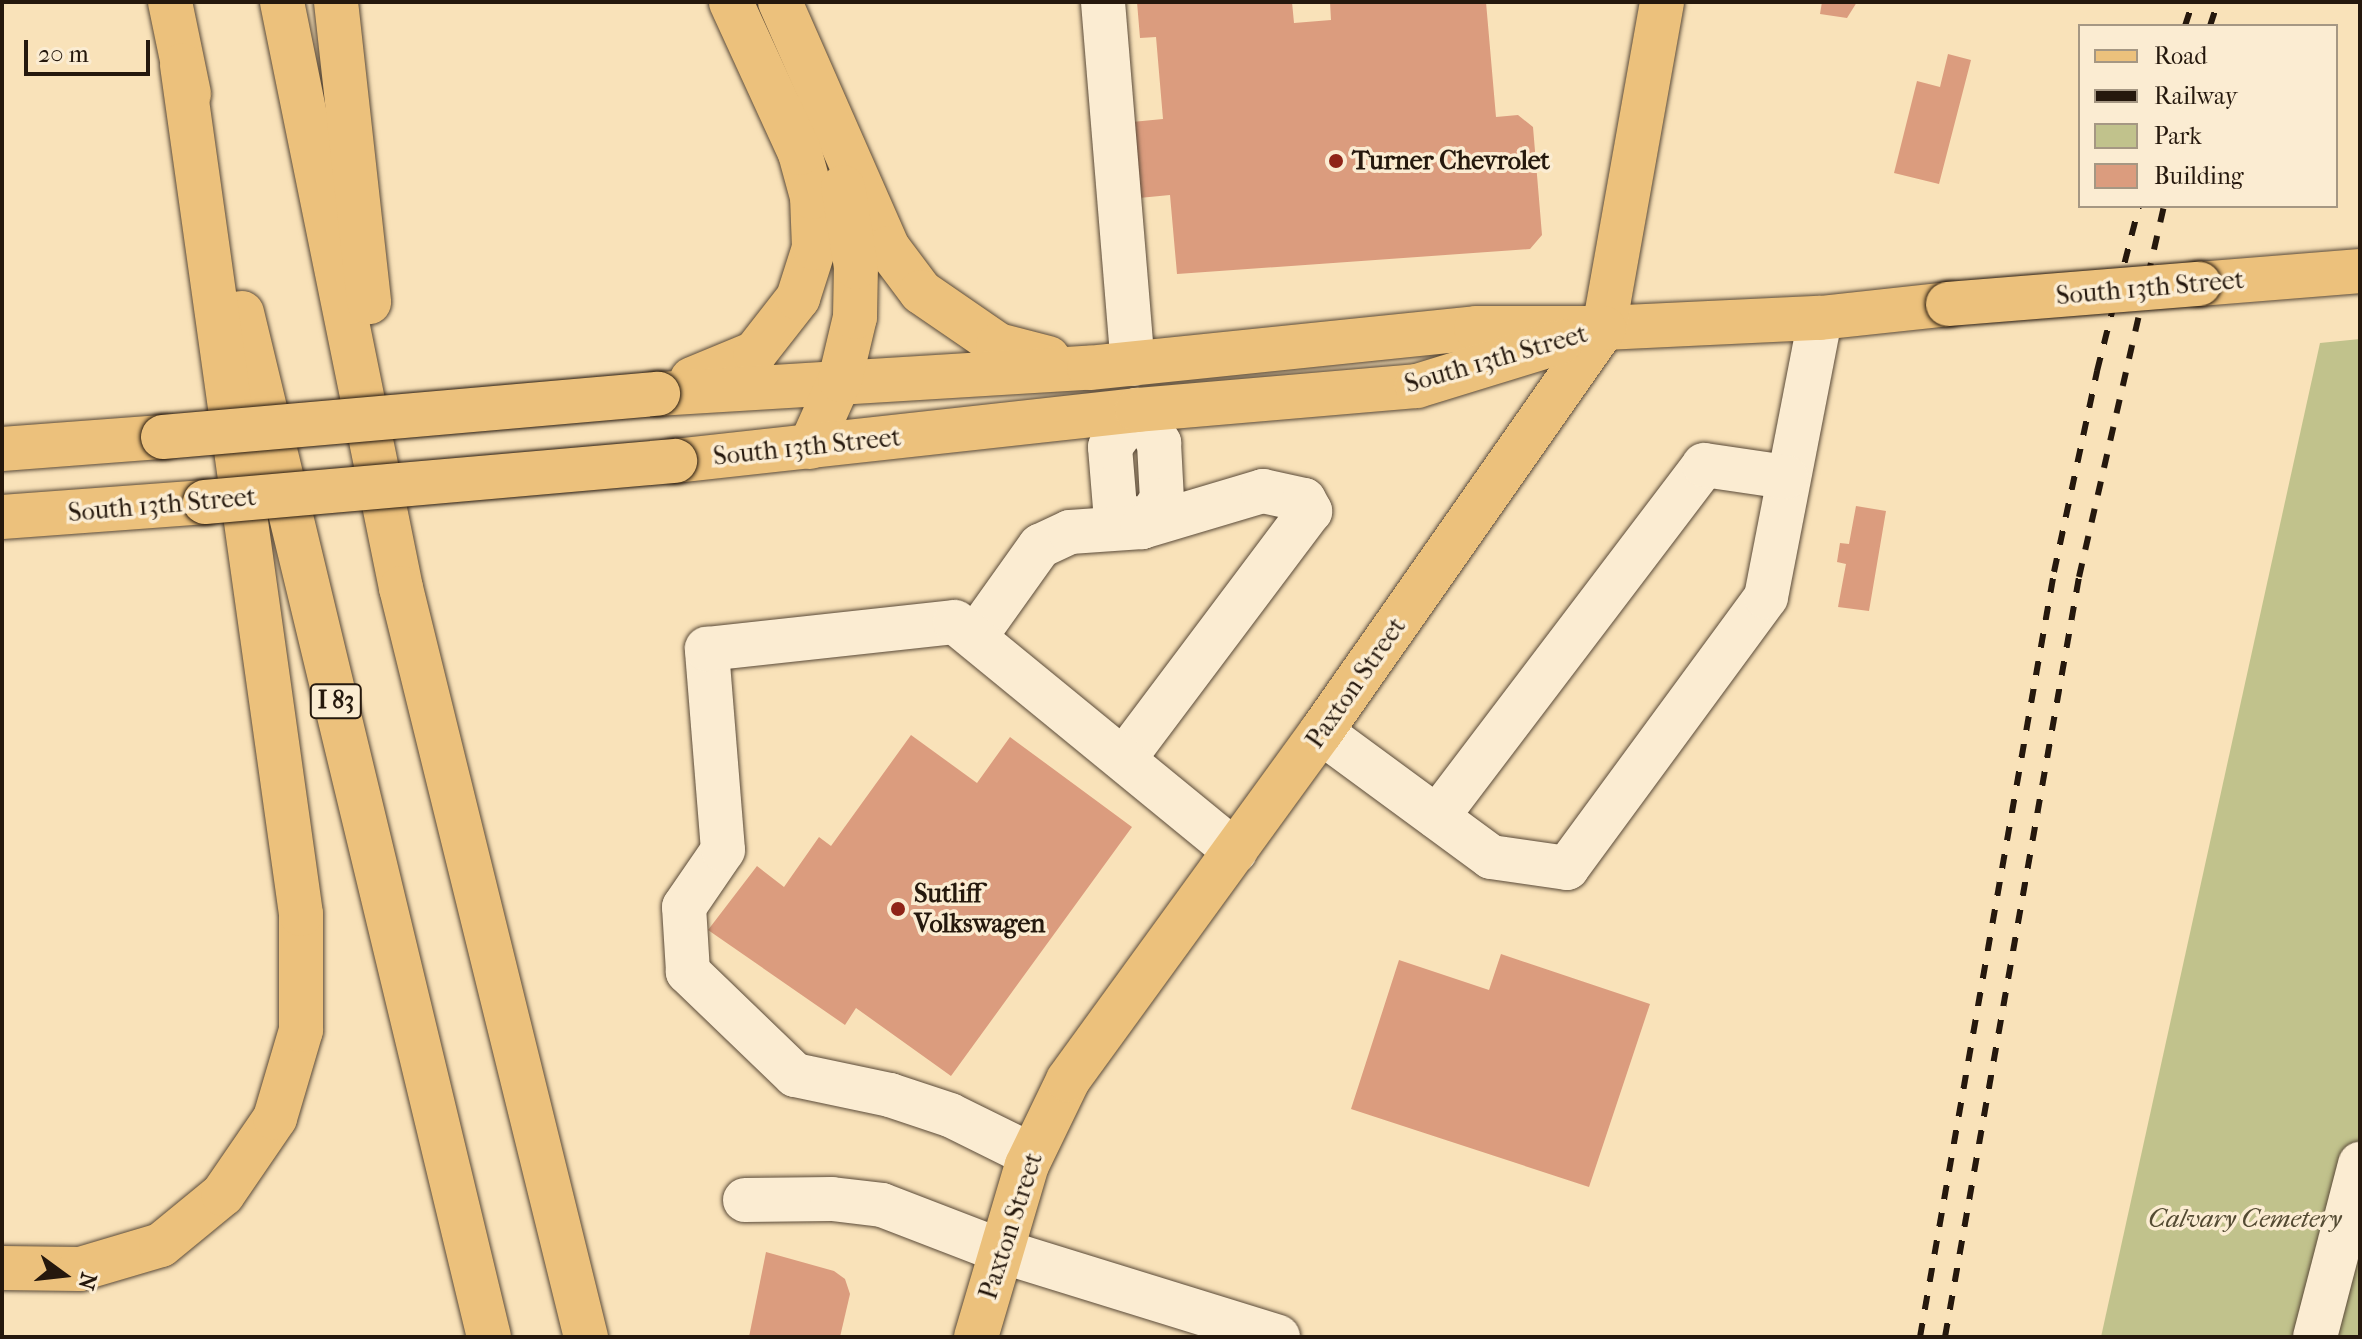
<!DOCTYPE html>
<style>
body{margin:0}
#map{position:relative;width:2362px;height:1339px;overflow:hidden;background:#f9e2b9;font-family:"IM FELL French Canon",serif}
div>[style]{position:absolute}
[style*='--x']{left:calc(var(--x)*1px);top:calc(var(--y)*1px);width:calc(var(--w)*1px);rotate:calc(var(--a)*1deg)}
.green>*{inset:0;background:#c1c28c}
.building>*{inset:0;background:#db9c7e}
.roads{filter:drop-shadow(0 0 2px #5a4a38) drop-shadow(0 0 2px #5a4a38)}
.minor>*{height:44px;margin:-22px;padding:0 22px;transform-origin:22px;border-radius:22px;background:#fbecd2}
.major>*{height:44px;margin:-22px;padding:0 22px;transform-origin:22px;border-radius:22px;background:#ecc17c}
.highway>*{height:44px;margin:-22px;padding:0 22px;transform-origin:22px;border-radius:22px;background:#ecc17c}
.rail>*{height:6px;margin-top:-3px;transform-origin:0;background:repeating-linear-gradient(90deg,#25180d 0 14px,transparent 0 28px)}
.bridges{filter:drop-shadow(0 0 2px #25180d) drop-shadow(0 0 2px #25180d)}
.major-bridge>*{height:44px;margin:-22px;padding:0 22px;transform-origin:22px;border-radius:22px;background:#ecc17c}
.highway-bridge>*{height:44px;margin:-22px;padding:0 22px;transform-origin:22px;border-radius:22px;background:#ecc17c}
.dots>*{width:22px;height:22px;translate:-50% -50%;box-sizing:border-box;border:4px solid #fbecd2;border-radius:50%}
span{translate:-50% -50%;white-space:nowrap;text-align:center;line-height:1.15;-webkit-text-stroke:7px #fbecd2;paint-order:stroke}
.shield-label span{padding:2px 6px;background:#fbecd2;border:2px solid;border-radius:6px;-webkit-text-stroke-width:0}
.shield-label{font-size:24px;color:#25180d;font-weight:700}
.poi-label{font-size:26px;color:#25180d;font-weight:700}
.left{translate:0 -50%;text-align:left}
.street-label{font-size:26px;color:#25180d}
.park-label{font-size:26px;color:#544b33;font-style:italic}
.frame{position:absolute;inset:0;border:4px solid #25180d;pointer-events:none}
.legend{position:absolute;left:2078px;top:24px;width:260px;height:184px;box-sizing:border-box;background:#fbecd2;border:2px solid #a59783;margin:0;padding:10px 14px;list-style:none;font-size:24px;color:#25180d}
.legend li{display:flex;align-items:center;gap:16px;height:40px}
.legend b{width:40px;border:2px solid #a59783}
.north{position:absolute;left:24px;top:1235px;width:80px;height:80px;-webkit-text-stroke:6px #fbecd2;paint-order:stroke;rotate:105deg;font-size:22px;font-weight:700;line-height:32px;text-align:center;color:#25180d}
.north::after{content:'';display:block;margin:auto;width:28px;height:36px;background:#25180d;clip-path:polygon(50% 0,100% 100%,50% 72%,0 100%)}
.scale{position:absolute;left:24px;top:40px;width:126px;height:36px;box-sizing:border-box;border:4px solid #25180d;border-top:0;padding-left:10px;font-size:24px;line-height:28px;white-space:nowrap;color:#25180d;-webkit-text-stroke:6px #fbecd2;paint-order:stroke}
</style>
<div id="map">
<div class="green">
<i style="clip-path:polygon(2360px 339px,2360px 1337px,2101px 1337px,2320px 343px)"></i>
</div>
<div class="building">
<i style="clip-path:polygon(1137px 2px,1292px 2px,1294px 23px,1331px 20px,1330px 2px,1486px 2px,1496px 117px,1518px 115px,1533px 127px,1542px 235px,1530px 249px,1177px 274px,1170px 195px,1139px 198px,1132px 122px,1163px 119px,1156px 37px,1140px 38px)"></i>
<i style="clip-path:polygon(1822px 2px,1857px 2px,1847px 18px,1820px 14px)"></i>
<i style="clip-path:polygon(1948px 54px,1971px 60px,1939px 184px,1894px 173px,1917px 81px,1940px 87px)"></i>
<i style="clip-path:polygon(1856px 506px,1886px 511px,1869px 611px,1838px 607px,1846px 564px,1837px 562px,1840px 543px,1849px 544px)"></i>
<i style="clip-path:polygon(911px 735px,977px 783px,1010px 737px,1132px 827px,951px 1076px,856px 1008px,845px 1025px,708px 930px,757px 866px,784px 887px,819px 837px,831px 846px)"></i>
<i style="clip-path:polygon(1501px 954px,1650px 1004px,1589px 1187px,1351px 1109px,1399px 960px,1489px 990px)"></i>
<i style="clip-path:polygon(766px 1252px,834px 1271px,845px 1279px,850px 1294px,840px 1337px,749px 1337px)"></i>
</div>
<div class="roads">
<div class="minor">
<i style="--x:1103;--y:2;--w:363;--a:85.3"></i>
<i style="--x:1137;--y:410;--w:40;--a:56"></i>
<i style="--x:1159;--y:443;--w:57;--a:87"></i>
<i style="--x:1162;--y:500;--w:34;--a:127"></i>
<i style="--x:1142;--y:527;--w:33;--a:-145"></i>
<i style="--x:1115;--y:508;--w:61;--a:-94.7"></i>
<i style="--x:1110;--y:447;--w:46;--a:-53.9"></i>
<i style="--x:975;--y:637;--w:112;--a:-54.5"></i>
<i style="--x:1040;--y:546;--w:33;--a:-25"></i>
<i style="--x:1070;--y:532;--w:72;--a:-4"></i>
<i style="--x:1142;--y:527;--w:126;--a:-16.6"></i>
<i style="--x:1263;--y:491;--w:42;--a:12.4"></i>
<i style="--x:1304;--y:500;--w:13;--a:61"></i>
<i style="--x:1310;--y:511;--w:308;--a:126.9"></i>
<i style="--x:1321;--y:732;--w:211;--a:36.3"></i>
<i style="--x:1491;--y:857;--w:77;--a:8.2"></i>
<i style="--x:1567;--y:868;--w:336;--a:-53.7"></i>
<i style="--x:1766;--y:597;--w:284;--a:-79"></i>
<i style="--x:1437;--y:817;--w:442;--a:-52.8"></i>
<i style="--x:1704;--y:465;--w:83;--a:8.3"></i>
<i style="--x:1031;--y:1155;--w:90;--a:-153.7"></i>
<i style="--x:950;--y:1115;--w:63;--a:-161.6"></i>
<i style="--x:890;--y:1095;--w:97;--a:-168.1"></i>
<i style="--x:795;--y:1075;--w:149;--a:-136.1"></i>
<i style="--x:688;--y:972;--w:65;--a:-93.5"></i>
<i style="--x:684;--y:907;--w:69;--a:-55.6"></i>
<i style="--x:723;--y:850;--w:202;--a:-94.6"></i>
<i style="--x:707;--y:649;--w:249;--a:-6.2"></i>
<i style="--x:955;--y:622;--w:362;--a:39.3"></i>
<i style="--x:745;--y:1200;--w:87;--a:-0.7"></i>
<i style="--x:832;--y:1199;--w:50;--a:6.8"></i>
<i style="--x:882;--y:1205;--w:128;--a:21.1"></i>
<i style="--x:1001;--y:1251;--w:290;--a:17.2"></i>
<i style="--x:2315;--y:1337;--w:179;--a:-75.4"></i>
</div>
<div class="major">
<i style="--x:2199;--y:284;--w:162;--a:-4.6"></i>
<i style="--x:976;--y:1337;--w:179;--a:-73.5"></i>
<i style="--x:1027;--y:1165;--w:94;--a:-64.2"></i>
<i style="--x:1068;--y:1080;--w:430;--a:-54"></i>
<i style="--x:1321;--y:732;--w:493;--a:-55"></i>
<i style="--x:1604;--y:328;--w:216;--a:-2.7"></i>
<i style="--x:1820;--y:318;--w:129;--a:-6.2"></i>
</div>
<div class="highway">
<i style="--x:170;--y:2;--w:94;--a:78.3"></i>
<i style="--x:282;--y:2;--w:598;--a:78.52"></i>
<i style="--x:401;--y:588;--w:772;--a:76.13"></i>
<i style="--x:336;--y:2;--w:302;--a:83.7"></i>
<i style="--x:780;--y:2;--w:269;--a:66.3"></i>
<i style="--x:888;--y:248;--w:55;--a:53.1"></i>
<i style="--x:921;--y:292;--w:93;--a:34.5"></i>
<i style="--x:998;--y:345;--w:52;--a:14.6"></i>
<i style="--x:242;--y:313;--w:1053;--a:76.44"></i>
<i style="--x:1604;--y:328;--w:331;--a:-79.9"></i>
<i style="--x:692;--y:379;--w:68;--a:-22.4"></i>
<i style="--x:755;--y:353;--w:70;--a:-52"></i>
<i style="--x:798;--y:298;--w:52;--a:-72.3"></i>
<i style="--x:814;--y:248;--w:51;--a:-92.2"></i>
<i style="--x:812;--y:197;--w:46;--a:-105.3"></i>
<i style="--x:800;--y:153;--w:166;--a:-114.6"></i>
<i style="--x:658;--y:394;--w:432;--a:-3.5"></i>
<i style="--x:1089;--y:368;--w:389;--a:-5.9"></i>
<i style="--x:1476;--y:328;--w:128;--a:0"></i>
<i style="--x:810;--y:447;--w:73;--a:-65.9"></i>
<i style="--x:840;--y:380;--w:65;--a:-76.6"></i>
<i style="--x:855;--y:317;--w:50;--a:-88.9"></i>
<i style="--x:856;--y:267;--w:81;--a:-99.2"></i>
<i style="--x:2;--y:449;--w:161;--a:-4.3"></i>
<i style="--x:675;--y:461;--w:465;--a:-6.3"></i>
<i style="--x:1137;--y:410;--w:281;--a:-4.9"></i>
<i style="--x:1417;--y:386;--w:150;--a:-17.1"></i>
<i style="--x:2;--y:517;--w:204;--a:-4.2"></i>
<i style="--x:2;--y:1268;--w:78;--a:0.7"></i>
<i style="--x:80;--y:1269;--w:84;--a:-16.5"></i>
<i style="--x:161;--y:1245;--w:80;--a:-39.4"></i>
<i style="--x:223;--y:1194;--w:92;--a:-55.6"></i>
<i style="--x:275;--y:1118;--w:92;--a:-73.5"></i>
<i style="--x:301;--y:1030;--w:116;--a:-90"></i>
<i style="--x:301;--y:914;--w:857;--a:-97.98"></i>
</div>
</div>
<div class="rail">
<i style="--x:2185;--y:26;--w:25;--a:-72"></i>
<i style="--x:2210;--y:26;--w:25;--a:-72"></i>
<i style="--x:1920;--y:1337;--w:777;--a:-80.06"></i>
<i style="--x:2054;--y:572;--w:206;--a:-77.9"></i>
<i style="--x:2097;--y:371;--w:170;--a:-75.7"></i>
<i style="--x:1945;--y:1337;--w:772;--a:-80"></i>
<i style="--x:2079;--y:577;--w:381;--a:-77.1"></i>
</div>
<div class="bridges">
<div class="major-bridge">
<i style="--x:1948;--y:304;--w:252;--a:-4.6"></i>
</div>
<div class="highway-bridge">
<i style="--x:163;--y:437;--w:497;--a:-5"></i>
<i style="--x:205;--y:502;--w:472;--a:-5"></i>
</div>
</div>
<div class="dots">
<i style="left:1336px;top:161px;background:#8f2418"></i>
<i style="left:898px;top:909px;background:#8f2418"></i>
</div>
<div class="shield-label">
<span style="left:336px;top:701px">I 83</span>
</div>
<div class="poi-label">
<span class="left" style="left:1352px;top:161px">Turner Chevrolet</span>
<span class="left" style="left:914px;top:909px">Sutliff<br>Volkswagen</span>
</div>
<div class="street-label">
<span style="left:2150px;top:288px;rotate:-5deg">South 13th Street</span>
<span style="left:1496px;top:359px;rotate:-16deg">South 13th Street</span>
<span style="left:807px;top:447px;rotate:-6deg">South 13th Street</span>
<span style="left:162px;top:505px;rotate:-5deg">South 13th Street</span>
<span style="left:1356px;top:683px;rotate:-55deg">Paxton Street</span>
<span style="left:1011px;top:1226px;rotate:-72deg">Paxton Street</span>
</div>
<div class="park-label">
<span style="left:2245px;top:1219px">Calvary Cemetery</span>
</div>
<div class="frame"></div>
<ul class="legend">
<li><b style="height:10px;background:#ecc17c"></b>Road</li>
<li><b style="height:10px;background:#25180d"></b>Railway</li>
<li><b style="height:22px;background:#c1c28c"></b>Park</li>
<li><b style="height:22px;background:#db9c7e"></b>Building</li>
</ul>
<div class="north">N</div>
<div class="scale">20 m</div>
</div>
